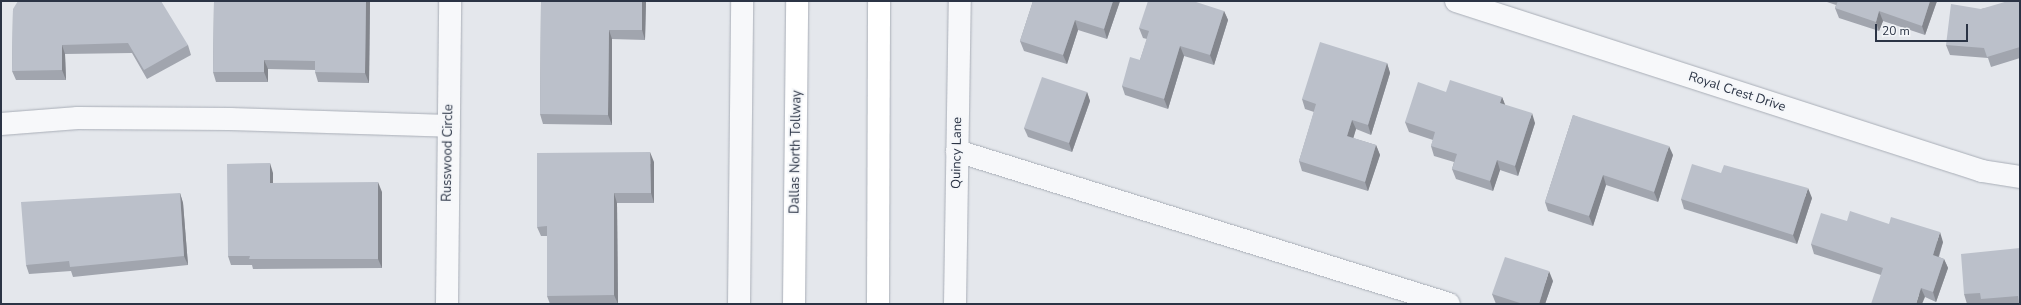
<!DOCTYPE html>
<style>
body{margin:0}
#map{position:relative;width:2021px;height:305px;overflow:hidden;background:#e4e7ec;font-family:"Nunito Sans",sans-serif}
div>[style]{position:absolute}
[style*='--x']{left:calc(var(--x)*1px);top:calc(var(--y)*1px);width:calc(var(--w)*1px);rotate:calc(var(--a)*1deg)}
.roads{filter:drop-shadow(0 0 1px #a9aeb7) drop-shadow(0 0 1px #a9aeb7)}
.minor>*{height:22px;margin:-11px;padding:0 11px;transform-origin:11px;border-radius:11px;background:#f7f8fa}
.highway>*{height:22px;margin:-11px;padding:0 11px;transform-origin:11px;border-radius:11px;background:#fff}
.wall>*{inset:0;background:#a1a5ae}
.shaded-wall>*{inset:0;background:#83868d}
.building>*{inset:0;background:#bbc0ca}
span{translate:-50% -50%;white-space:nowrap;text-align:center;line-height:1.15;-webkit-text-stroke:3.5px #f4f6f9;paint-order:stroke}
.street-label{font-size:13px;color:#2b3445}
.frame{position:absolute;inset:0;border:2px solid #2b3445;pointer-events:none}
.scale{position:absolute;left:1875px;top:24px;width:93px;height:18px;box-sizing:border-box;border:2px solid #2b3445;border-top:0;padding-left:5px;font-size:12px;line-height:14px;white-space:nowrap;color:#2b3445;-webkit-text-stroke:3px #f4f6f9;paint-order:stroke}
</style>
<div id="map">
<div class="roads">
<div class="minor">
<i style="--x:1456;--y:1;--w:553;--a:17.91"></i>
<i style="--x:1982;--y:171;--w:38;--a:9"></i>
<i style="--x:1;--y:124;--w:77;--a:-4.5"></i>
<i style="--x:78;--y:118;--w:152;--a:0.4"></i>
<i style="--x:230;--y:119;--w:219;--a:1.8"></i>
<i style="--x:957;--y:151;--w:515;--a:17.27"></i>
<i style="--x:447;--y:304;--w:303;--a:-89.4"></i>
<i style="--x:739;--y:304;--w:303;--a:-89.4"></i>
<i style="--x:955;--y:304;--w:303;--a:-89.1"></i>
</div>
<div class="highway">
<i style="--x:794;--y:304;--w:303;--a:-89.4"></i>
<i style="--x:878;--y:304;--w:303;--a:-89.8"></i>
</div>
</div>
<div class="wall">
<i style="clip-path:polygon(214px 1px,370px 1px,369px 83px,318px 82px,315px 72px,315px 70px,268px 69px,268px 82px,216px 82px,213px 72px)"></i>
<i style="clip-path:polygon(541px 1px,646px 1px,645px 40px,612px 39px,612px 125px,543px 124px,540px 114px)"></i>
<i style="clip-path:polygon(1033px 1px,1120px 1px,1107px 39px,1078px 30px,1067px 64px,1024px 51px,1020px 41px)"></i>
<i style="clip-path:polygon(1824px 1px,1937px 1px,1925px 35px,1883px 21px,1879px 31px,1839px 18px,1835px 8px,1836px 5px)"></i>
<i style="clip-path:polygon(2020px 1px,2020px 58px,1991px 67px,1988px 58px,1950px 55px,1946px 45px,1981px 9px)"></i>
<i style="clip-path:polygon(13px 9px,188px 45px,191px 55px,147px 79px,132px 53px,65px 54px,66px 80px,16px 80px,12px 71px)"></i>
<i style="clip-path:polygon(1224px 11px,1228px 20px,1214px 65px,1184px 56px,1168px 109px,1125px 95px,1122px 86px,1140px 60px,1147px 39px,1143px 38px,1139px 28px)"></i>
<i style="clip-path:polygon(1387px 63px,1390px 73px,1371px 135px,1356px 129px,1353px 138px,1376px 145px,1380px 155px,1368px 191px,1302px 171px,1299px 161px,1314px 112px,1305px 109px,1302px 99px)"></i>
<i style="clip-path:polygon(1087px 92px,1090px 101px,1072px 152px,1028px 137px,1024px 128px)"></i>
<i style="clip-path:polygon(1446px 92px,1502px 97px,1505px 105px,1535px 123px,1518px 176px,1500px 170px,1493px 191px,1456px 179px,1452px 169px,1454px 162px,1434px 156px,1431px 146px,1433px 140px,1409px 132px,1405px 122px)"></i>
<i style="clip-path:polygon(1573px 115px,1673px 155px,1658px 202px,1606px 185px,1593px 226px,1548px 211px,1545px 202px)"></i>
<i style="clip-path:polygon(654px 162px,654px 203px,617px 203px,618px 304px,550px 304px,547px 296px,547px 236px,541px 236px,537px 227px)"></i>
<i style="clip-path:polygon(273px 173px,273px 183px,382px 192px,382px 268px,253px 269px,252px 265px,231px 265px,228px 256px)"></i>
<i style="clip-path:polygon(180px 193px,183px 203px,188px 265px,73px 277px,71px 271px,29px 274px,26px 265px)"></i>
<i style="clip-path:polygon(1812px 198px,1797px 244px,1684px 209px,1681px 199px)"></i>
<i style="clip-path:polygon(1943px 242px,1939px 257px,1944px 259px,1948px 268px,1936px 302px,1925px 297px,1881px 275px,1814px 254px,1811px 244px)"></i>
<i style="clip-path:polygon(2020px 248px,2020px 304px,1982px 304px,1982px 303px,1967px 304px,1964px 294px)"></i>
<i style="clip-path:polygon(1553px 281px,1545px 304px,1496px 304px,1492px 294px)"></i>
</div>
<div class="shaded-wall">
<i style="clip-path:polygon(366px 1px,370px 1px,370px 2px,369px 83px,365px 73px)"></i>
<i style="clip-path:polygon(642px 1px,646px 1px,645px 40px,642px 30px)"></i>
<i style="clip-path:polygon(1113px 1px,1120px 1px,1107px 39px,1104px 29px)"></i>
<i style="clip-path:polygon(1930px 1px,1937px 1px,1925px 35px,1922px 26px)"></i>
<i style="clip-path:polygon(1224px 11px,1228px 20px,1214px 65px,1210px 55px)"></i>
<i style="clip-path:polygon(1879px 11px,1883px 21px,1879px 31px,1876px 22px)"></i>
<i style="clip-path:polygon(1075px 20px,1078px 30px,1067px 64px,1063px 55px)"></i>
<i style="clip-path:polygon(609px 30px,612px 39px,612px 125px,608px 115px)"></i>
<i style="clip-path:polygon(62px 45px,65px 54px,66px 80px,62px 70px)"></i>
<i style="clip-path:polygon(1180px 46px,1184px 56px,1168px 109px,1164px 99px)"></i>
<i style="clip-path:polygon(264px 60px,268px 69px,268px 82px,264px 72px)"></i>
<i style="clip-path:polygon(1387px 63px,1390px 73px,1371px 135px,1368px 125px)"></i>
<i style="clip-path:polygon(1087px 92px,1090px 101px,1072px 152px,1069px 143px)"></i>
<i style="clip-path:polygon(1502px 97px,1506px 107px,1500px 103px)"></i>
<i style="clip-path:polygon(1532px 113px,1535px 123px,1518px 176px,1515px 166px)"></i>
<i style="clip-path:polygon(1352px 120px,1356px 129px,1351px 146px,1347px 136px)"></i>
<i style="clip-path:polygon(1376px 145px,1380px 155px,1368px 191px,1365px 182px)"></i>
<i style="clip-path:polygon(1669px 146px,1673px 155px,1658px 202px,1654px 192px)"></i>
<i style="clip-path:polygon(650px 152px,654px 162px,654px 203px,651px 193px)"></i>
<i style="clip-path:polygon(1497px 160px,1500px 170px,1493px 191px,1490px 181px)"></i>
<i style="clip-path:polygon(270px 163px,273px 173px,273px 193px,270px 183px)"></i>
<i style="clip-path:polygon(1603px 175px,1606px 185px,1593px 226px,1589px 216px)"></i>
<i style="clip-path:polygon(378px 182px,382px 192px,382px 268px,378px 259px)"></i>
<i style="clip-path:polygon(1808px 188px,1812px 198px,1797px 244px,1793px 235px)"></i>
<i style="clip-path:polygon(180px 193px,183px 203px,188px 265px,184px 256px)"></i>
<i style="clip-path:polygon(614px 193px,617px 203px,618px 304px,614px 295px)"></i>
<i style="clip-path:polygon(1940px 232px,1943px 242px,1936px 264px,1933px 255px)"></i>
<i style="clip-path:polygon(1944px 259px,1948px 268px,1936px 302px,1933px 292px)"></i>
<i style="clip-path:polygon(1549px 271px,1553px 281px,1545px 304px,1539px 304px)"></i>
<i style="clip-path:polygon(1921px 288px,1925px 297px,1922px 304px,1916px 304px)"></i>
</div>
<div class="building">
<i style="clip-path:polygon(18px 1px,161px 1px,188px 45px,144px 70px,128px 43px,62px 45px,62px 70px,12px 71px,13px 9px)"></i>
<i style="clip-path:polygon(214px 1px,366px 1px,365px 73px,315px 72px,315px 61px,264px 60px,264px 72px,213px 72px)"></i>
<i style="clip-path:polygon(541px 1px,642px 1px,642px 30px,609px 30px,608px 115px,540px 114px)"></i>
<i style="clip-path:polygon(1033px 1px,1113px 1px,1104px 29px,1075px 20px,1063px 55px,1020px 41px)"></i>
<i style="clip-path:polygon(1148px 1px,1193px 1px,1224px 11px,1210px 55px,1180px 46px,1164px 99px,1122px 86px,1130px 57px,1140px 60px,1149px 31px,1139px 28px)"></i>
<i style="clip-path:polygon(1838px 1px,1930px 1px,1922px 26px,1879px 11px,1876px 22px,1835px 8px)"></i>
<i style="clip-path:polygon(2008px 1px,2020px 1px,2020px 47px,1987px 57px,1984px 48px,1946px 45px,1951px 4px,1981px 9px)"></i>
<i style="clip-path:polygon(1320px 42px,1387px 63px,1368px 125px,1352px 120px,1347px 136px,1376px 145px,1365px 182px,1299px 161px,1316px 104px,1302px 99px)"></i>
<i style="clip-path:polygon(1042px 77px,1087px 92px,1069px 143px,1024px 128px)"></i>
<i style="clip-path:polygon(1450px 80px,1502px 97px,1500px 103px,1532px 113px,1515px 166px,1497px 160px,1490px 181px,1452px 169px,1457px 154px,1431px 146px,1435px 132px,1405px 122px,1418px 82px,1446px 92px)"></i>
<i style="clip-path:polygon(1573px 115px,1669px 146px,1654px 192px,1603px 175px,1589px 216px,1545px 202px)"></i>
<i style="clip-path:polygon(650px 152px,651px 193px,614px 193px,614px 295px,547px 296px,547px 226px,537px 227px,537px 153px)"></i>
<i style="clip-path:polygon(270px 163px,270px 183px,378px 182px,378px 259px,249px 259px,250px 256px,228px 256px,227px 164px)"></i>
<i style="clip-path:polygon(1692px 164px,1721px 173px,1724px 165px,1808px 188px,1793px 235px,1681px 199px)"></i>
<i style="clip-path:polygon(180px 193px,184px 256px,70px 267px,69px 261px,26px 265px,21px 202px)"></i>
<i style="clip-path:polygon(1850px 211px,1889px 224px,1891px 217px,1940px 232px,1933px 255px,1944px 259px,1933px 292px,1921px 288px,1916px 304px,1871px 304px,1883px 268px,1811px 244px,1821px 213px,1847px 221px)"></i>
<i style="clip-path:polygon(2020px 248px,2020px 304px,2019px 304px,2018px 296px,1981px 299px,1980px 293px,1964px 294px,1961px 254px)"></i>
<i style="clip-path:polygon(1505px 257px,1549px 271px,1539px 304px,1523px 304px,1492px 294px)"></i>
</div>
<div class="street-label">
<span style="left:1737px;top:92px;rotate:18deg">Royal Crest Drive</span>
<span style="left:796px;top:152px;rotate:-89deg">Dallas North Tollway</span>
<span style="left:448px;top:153px;rotate:-89deg">Russwood Circle</span>
<span style="left:957px;top:153px;rotate:-89deg">Quincy Lane</span>
</div>
<div class="frame"></div>
<div class="scale">20 m</div>
</div>
